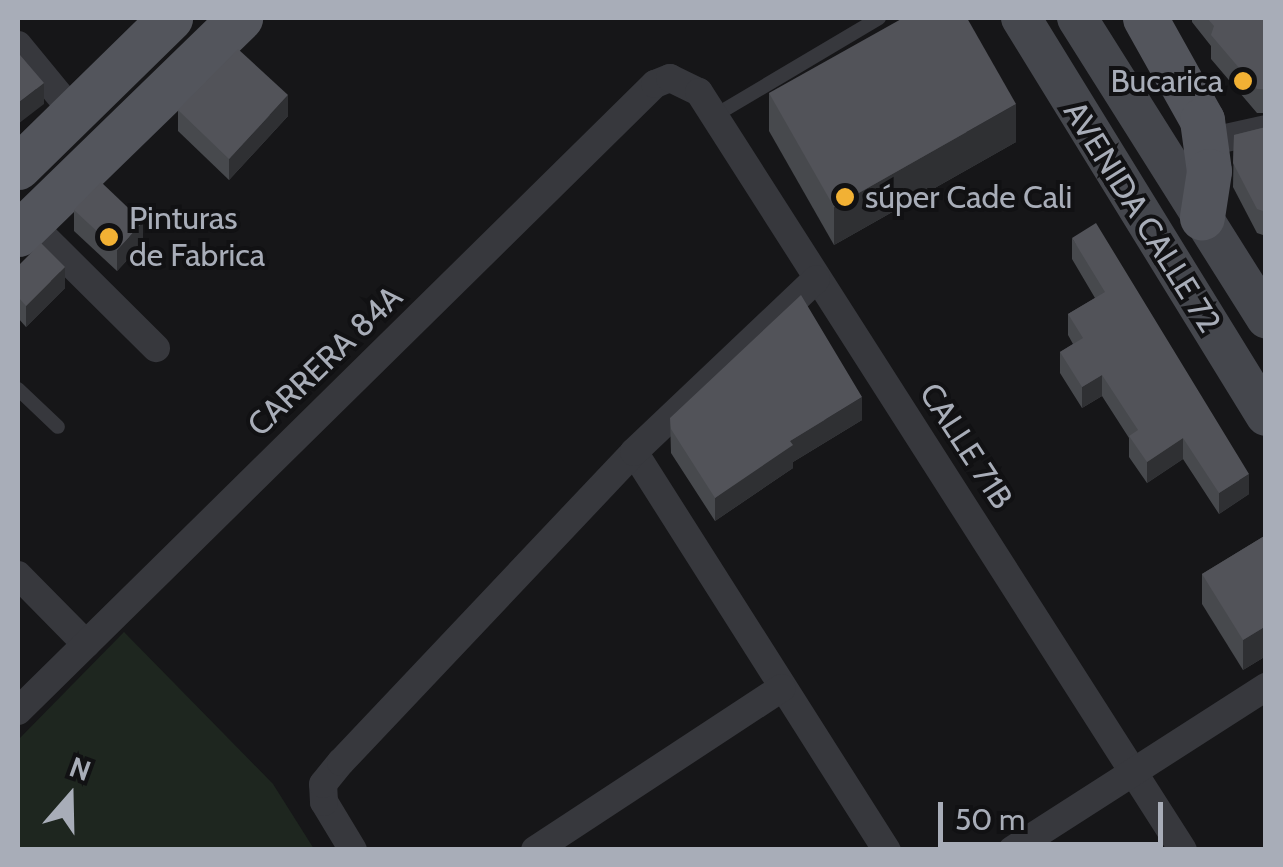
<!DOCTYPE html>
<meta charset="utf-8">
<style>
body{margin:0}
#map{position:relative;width:1283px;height:867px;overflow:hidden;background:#161618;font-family:Cabin,sans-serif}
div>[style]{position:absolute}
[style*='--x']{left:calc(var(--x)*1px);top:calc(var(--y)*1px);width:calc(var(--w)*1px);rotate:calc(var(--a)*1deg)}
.green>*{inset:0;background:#1e261f}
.service>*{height:14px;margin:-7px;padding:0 7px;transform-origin:7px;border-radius:7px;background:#37383d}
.minor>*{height:28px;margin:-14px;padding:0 14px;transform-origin:14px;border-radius:14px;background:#37383d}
.secondary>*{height:40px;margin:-20px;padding:0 20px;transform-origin:20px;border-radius:20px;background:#45474d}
.primary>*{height:45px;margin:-22.5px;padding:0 22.5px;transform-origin:22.5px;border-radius:22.5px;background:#53555c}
.wall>*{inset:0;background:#47494d}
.shaded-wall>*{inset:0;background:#2f3033}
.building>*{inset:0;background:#525359}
.dots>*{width:28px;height:28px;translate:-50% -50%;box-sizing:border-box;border:5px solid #111113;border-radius:50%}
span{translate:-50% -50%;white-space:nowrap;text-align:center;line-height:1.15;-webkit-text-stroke:8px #111113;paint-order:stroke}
.poi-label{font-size:32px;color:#a8adb8}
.right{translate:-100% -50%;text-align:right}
.left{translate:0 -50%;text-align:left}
.street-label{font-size:32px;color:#a8adb8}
.frame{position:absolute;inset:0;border:20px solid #a8adb8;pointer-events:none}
.north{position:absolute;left:20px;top:747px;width:100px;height:100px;-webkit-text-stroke:8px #111113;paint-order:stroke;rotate:20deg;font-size:28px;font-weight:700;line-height:40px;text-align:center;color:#a8adb8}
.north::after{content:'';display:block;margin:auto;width:35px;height:45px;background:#a8adb8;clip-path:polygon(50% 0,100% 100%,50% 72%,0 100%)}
.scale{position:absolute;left:938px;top:802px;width:225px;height:45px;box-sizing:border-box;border:5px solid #a8adb8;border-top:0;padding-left:12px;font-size:30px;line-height:35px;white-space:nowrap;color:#a8adb8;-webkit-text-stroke:8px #111113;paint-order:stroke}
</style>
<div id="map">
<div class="green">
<i style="clip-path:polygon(124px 632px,273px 784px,314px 849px,18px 849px,18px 740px)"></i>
</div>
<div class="service">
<i style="--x:714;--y:116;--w:192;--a:-30.7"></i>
<i style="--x:18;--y:389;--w:55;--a:43.5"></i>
</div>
<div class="minor">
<i style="--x:18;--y:45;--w:87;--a:50.6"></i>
<i style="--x:1208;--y:142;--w:59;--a:-12.6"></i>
<i style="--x:29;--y:222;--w:179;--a:44.8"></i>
<i style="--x:634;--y:452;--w:472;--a:57.6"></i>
<i style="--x:18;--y:575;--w:97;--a:45.4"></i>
<i style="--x:18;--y:711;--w:894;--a:-44.55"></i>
<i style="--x:655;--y:84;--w:16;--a:-22"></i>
<i style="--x:670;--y:78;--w:32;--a:26"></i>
<i style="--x:699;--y:92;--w:899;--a:57.44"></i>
<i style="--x:353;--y:850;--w:56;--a:-121.1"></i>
<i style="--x:324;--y:802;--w:18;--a:-93"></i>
<i style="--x:323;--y:784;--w:28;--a:-51"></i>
<i style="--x:341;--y:762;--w:427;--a:-46.6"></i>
<i style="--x:634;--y:452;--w:251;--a:-43.5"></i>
<i style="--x:535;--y:850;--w:295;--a:-33.3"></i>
<i style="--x:1012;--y:850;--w:302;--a:-32.7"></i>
</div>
<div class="secondary">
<i style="--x:1021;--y:18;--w:467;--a:58.4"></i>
<i style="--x:1077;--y:18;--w:355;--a:57.8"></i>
</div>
<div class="primary">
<i style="--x:1145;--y:18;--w:117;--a:60.8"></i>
<i style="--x:1202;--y:120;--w:51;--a:82.2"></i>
<i style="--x:1209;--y:171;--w:47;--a:98.7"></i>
<i style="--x:18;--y:167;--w:213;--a:-44.4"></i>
<i style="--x:18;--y:234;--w:310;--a:-44.2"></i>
</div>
<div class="wall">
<i style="clip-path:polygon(1192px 18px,1266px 18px,1266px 113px,1257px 113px,1211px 59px,1211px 46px,1192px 22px)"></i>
<i style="clip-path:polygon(769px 93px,1016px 142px,834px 245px,769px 131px)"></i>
<i style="clip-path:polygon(178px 110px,288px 116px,229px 180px,178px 131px)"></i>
<i style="clip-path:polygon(1266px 127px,1266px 236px,1257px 233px,1233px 187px,1234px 135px)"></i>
<i style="clip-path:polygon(74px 210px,143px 243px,117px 271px,74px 231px)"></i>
<i style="clip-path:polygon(1072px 238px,1249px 494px,1219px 514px,1183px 459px,1147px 483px,1129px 457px,1129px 438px,1102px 396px,1082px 408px,1060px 373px,1060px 352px,1073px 344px,1068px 335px,1068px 314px,1095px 298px,1072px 259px)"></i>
<i style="clip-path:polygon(18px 266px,65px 288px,26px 327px,18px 318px)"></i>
<i style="clip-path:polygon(670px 418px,862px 420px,793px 462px,793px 468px,715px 521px,671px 453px)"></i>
<i style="clip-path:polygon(1266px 535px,1266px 656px,1243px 670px,1202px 604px,1202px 574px)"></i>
</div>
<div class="shaded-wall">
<i style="clip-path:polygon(44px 83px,44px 104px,18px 124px,18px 103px)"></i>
<i style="clip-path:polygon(288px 95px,288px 116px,229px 180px,229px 159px)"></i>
<i style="clip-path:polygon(1016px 104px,1016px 142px,834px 245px,834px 207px)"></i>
<i style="clip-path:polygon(143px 222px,143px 243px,117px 271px,117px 250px)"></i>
<i style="clip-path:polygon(65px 267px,65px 288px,26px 327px,26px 306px)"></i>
<i style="clip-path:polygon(1102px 375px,1102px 396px,1082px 408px,1082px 387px)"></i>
<i style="clip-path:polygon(862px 397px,862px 420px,793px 462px,793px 468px,715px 521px,715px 498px,790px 441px)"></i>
<i style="clip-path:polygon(1183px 438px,1183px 459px,1147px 483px,1147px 462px)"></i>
<i style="clip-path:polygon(1249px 474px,1249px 494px,1219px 514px,1219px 493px)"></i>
<i style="clip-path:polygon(1266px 626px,1266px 656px,1243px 670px,1243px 640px)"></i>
</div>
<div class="building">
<i style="clip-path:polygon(903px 18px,967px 18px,1016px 104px,834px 207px,769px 93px)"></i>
<i style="clip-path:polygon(1207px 18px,1266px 18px,1266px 89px,1257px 89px,1211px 35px,1214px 26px)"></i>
<i style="clip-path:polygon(238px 49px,288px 95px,229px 159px,178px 110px)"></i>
<i style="clip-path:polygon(20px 55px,44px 83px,18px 103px,18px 57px)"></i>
<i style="clip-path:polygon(1266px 127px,1266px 212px,1257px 209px,1233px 163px,1234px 135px)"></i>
<i style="clip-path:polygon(101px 182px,143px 222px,117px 250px,74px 210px)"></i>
<i style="clip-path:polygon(1096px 223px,1249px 474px,1219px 493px,1183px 438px,1147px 462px,1129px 436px,1138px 430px,1102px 375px,1082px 387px,1060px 352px,1083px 338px,1068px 314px,1105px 292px,1072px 238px)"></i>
<i style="clip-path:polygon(41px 243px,65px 267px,26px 306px,18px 297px,18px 266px)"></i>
<i style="clip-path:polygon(801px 295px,862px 397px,790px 441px,793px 445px,715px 498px,671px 429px,670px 418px)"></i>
<i style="clip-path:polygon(1266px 535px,1266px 626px,1243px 640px,1202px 574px)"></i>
</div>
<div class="dots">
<i style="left:1243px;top:81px;background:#f2b134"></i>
<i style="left:845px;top:197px;background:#f2b134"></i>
<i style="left:109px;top:237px;background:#f2b134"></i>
</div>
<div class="poi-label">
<span class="right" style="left:1223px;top:81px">Bucarica</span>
<span class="left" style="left:865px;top:197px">súper Cade Cali</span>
<span class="left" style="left:129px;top:237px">Pinturas<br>de Fabrica</span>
</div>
<div class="street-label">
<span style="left:1142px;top:217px;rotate:58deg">AVENIDA CALLE 72</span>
<span style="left:325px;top:361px;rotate:-44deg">CARRERA 84A</span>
<span style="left:966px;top:446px;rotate:57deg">CALLE 71B</span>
</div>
<div class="frame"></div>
<div class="north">N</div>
<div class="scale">50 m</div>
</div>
